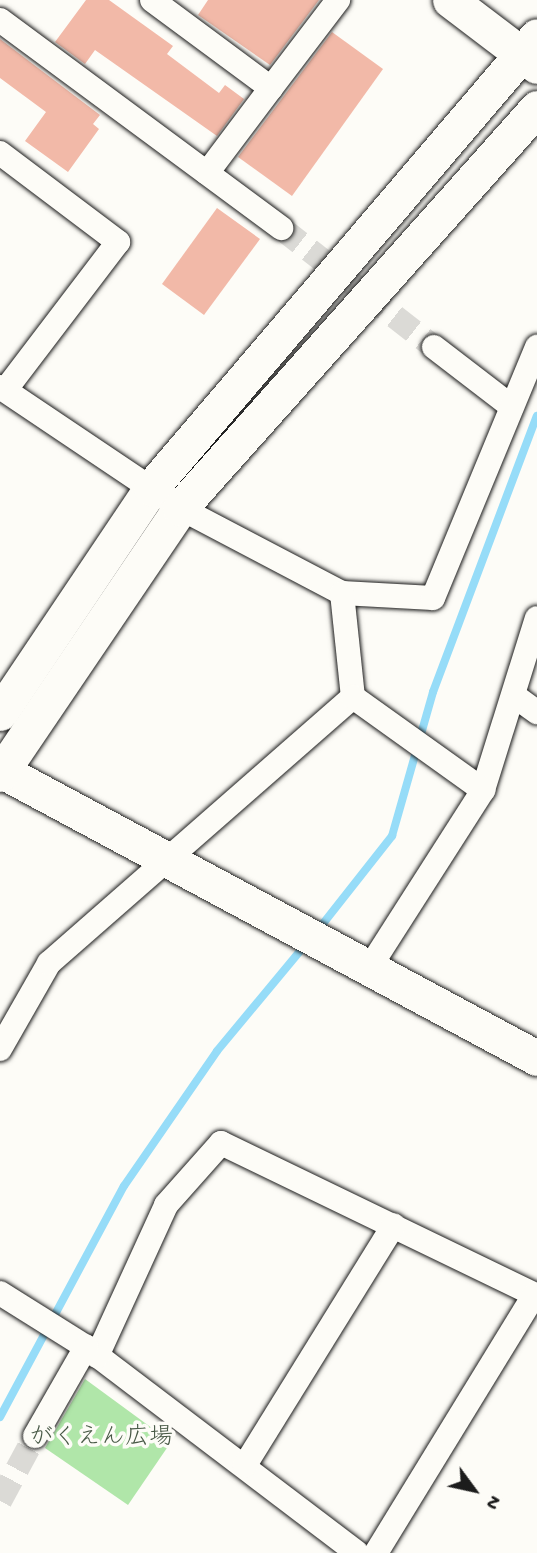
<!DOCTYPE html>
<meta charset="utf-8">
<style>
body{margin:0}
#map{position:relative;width:537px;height:1553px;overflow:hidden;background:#fdfcf7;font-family:"Gochi Hand","Klee One",sans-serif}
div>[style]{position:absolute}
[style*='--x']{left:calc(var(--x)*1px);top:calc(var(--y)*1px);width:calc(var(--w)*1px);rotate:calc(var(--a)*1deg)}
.green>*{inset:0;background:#b0e6a9}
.stream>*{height:8px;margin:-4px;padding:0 4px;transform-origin:4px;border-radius:4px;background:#96dcf8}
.building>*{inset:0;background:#f2b9a8}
.street-tunnel>*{height:24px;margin-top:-12px;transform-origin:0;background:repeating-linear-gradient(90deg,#dbdad6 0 24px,transparent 0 36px)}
.roads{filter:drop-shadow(0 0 2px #1c1c1c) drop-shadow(0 0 2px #1c1c1c)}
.street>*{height:24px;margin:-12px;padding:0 12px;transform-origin:12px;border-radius:12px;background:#fdfcf7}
.secondary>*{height:35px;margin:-17.5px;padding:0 17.5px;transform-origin:17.5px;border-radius:17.5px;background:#fdfcf7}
span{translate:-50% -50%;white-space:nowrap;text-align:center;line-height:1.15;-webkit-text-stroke:7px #fdfcf7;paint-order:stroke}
.park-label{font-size:24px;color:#485946}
.north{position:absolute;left:439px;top:1455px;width:70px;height:70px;-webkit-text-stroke:5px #fdfcf7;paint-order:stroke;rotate:123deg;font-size:19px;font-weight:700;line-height:28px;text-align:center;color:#1c1c1c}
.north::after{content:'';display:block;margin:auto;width:24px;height:32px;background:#1c1c1c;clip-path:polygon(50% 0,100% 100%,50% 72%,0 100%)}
</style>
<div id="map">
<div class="green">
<i style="clip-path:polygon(85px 1379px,171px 1442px,128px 1505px,45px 1448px)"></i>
</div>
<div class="stream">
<i style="--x:318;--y:930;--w:120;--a:-51.8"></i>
<i style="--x:392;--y:836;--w:150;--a:-74.1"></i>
<i style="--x:433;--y:692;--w:295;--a:-69.4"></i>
<i style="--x:0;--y:1417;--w:262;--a:-61.8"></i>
<i style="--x:124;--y:1186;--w:164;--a:-55.4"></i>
<i style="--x:217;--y:1051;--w:138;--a:-50.3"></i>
</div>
<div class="building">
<i style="clip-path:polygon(86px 0,109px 0,173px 46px,167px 54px,219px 93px,225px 85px,244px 99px,217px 136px,95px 50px,85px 64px,55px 42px)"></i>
<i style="clip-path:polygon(208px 0,319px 0,270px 65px,198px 15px)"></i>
<i style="clip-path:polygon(332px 32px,383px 69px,292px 196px,238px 157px)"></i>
<i style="clip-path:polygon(0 39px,100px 115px,93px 124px,99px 129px,68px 172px,25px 141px,46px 112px,0 78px)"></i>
<i style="clip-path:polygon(217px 208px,260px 239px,204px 315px,162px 284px)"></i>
</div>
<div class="street-tunnel">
<i style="--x:281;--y:228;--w:194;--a:37.9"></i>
<i style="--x:0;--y:1501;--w:74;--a:-61.7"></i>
</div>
<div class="roads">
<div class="street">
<i style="--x:152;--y:0;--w:148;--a:36.5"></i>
<i style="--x:271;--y:88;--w:111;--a:-52.7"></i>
<i style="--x:0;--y:20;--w:350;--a:36.5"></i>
<i style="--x:0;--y:153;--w:148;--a:37"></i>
<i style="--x:118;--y:242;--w:185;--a:127.3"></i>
<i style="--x:207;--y:173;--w:106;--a:-53"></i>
<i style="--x:434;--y:347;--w:98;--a:37.6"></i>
<i style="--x:0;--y:387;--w:217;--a:33.9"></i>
<i style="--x:180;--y:508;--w:183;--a:27.7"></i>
<i style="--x:342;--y:593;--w:91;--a:3.1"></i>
<i style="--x:433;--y:598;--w:272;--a:-67.5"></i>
<i style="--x:342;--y:593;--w:105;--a:84"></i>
<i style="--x:516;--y:697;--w:26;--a:36"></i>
<i style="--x:368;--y:970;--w:214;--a:-57.4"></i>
<i style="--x:483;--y:790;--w:180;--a:-72.6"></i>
<i style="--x:0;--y:1049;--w:99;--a:-60.3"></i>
<i style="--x:49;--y:963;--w:404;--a:-41.2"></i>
<i style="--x:353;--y:697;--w:160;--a:35.6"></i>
<i style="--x:0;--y:1293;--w:102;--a:32.1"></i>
<i style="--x:86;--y:1347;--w:340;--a:37.2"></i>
<i style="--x:97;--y:1356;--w:166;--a:-65.4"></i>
<i style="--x:166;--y:1205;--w:83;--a:-48.4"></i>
<i style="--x:221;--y:1143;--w:351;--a:25.8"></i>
<i style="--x:35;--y:1436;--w:103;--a:-60.2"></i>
<i style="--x:245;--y:1465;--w:282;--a:-58.2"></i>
<i style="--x:376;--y:1553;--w:303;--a:-58.5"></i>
</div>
<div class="secondary">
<i style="--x:450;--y:0;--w:109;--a:37.2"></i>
<i style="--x:0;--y:713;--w:271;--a:-56.1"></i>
<i style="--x:151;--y:488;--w:594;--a:-49.5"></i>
<i style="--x:0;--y:770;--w:609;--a:28.21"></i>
<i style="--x:0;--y:774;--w:321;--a:-55.9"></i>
<i style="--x:180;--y:508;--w:536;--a:-48.25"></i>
</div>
</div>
<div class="park-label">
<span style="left:101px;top:1439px">がくえん広場</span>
</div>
<div class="north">N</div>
</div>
